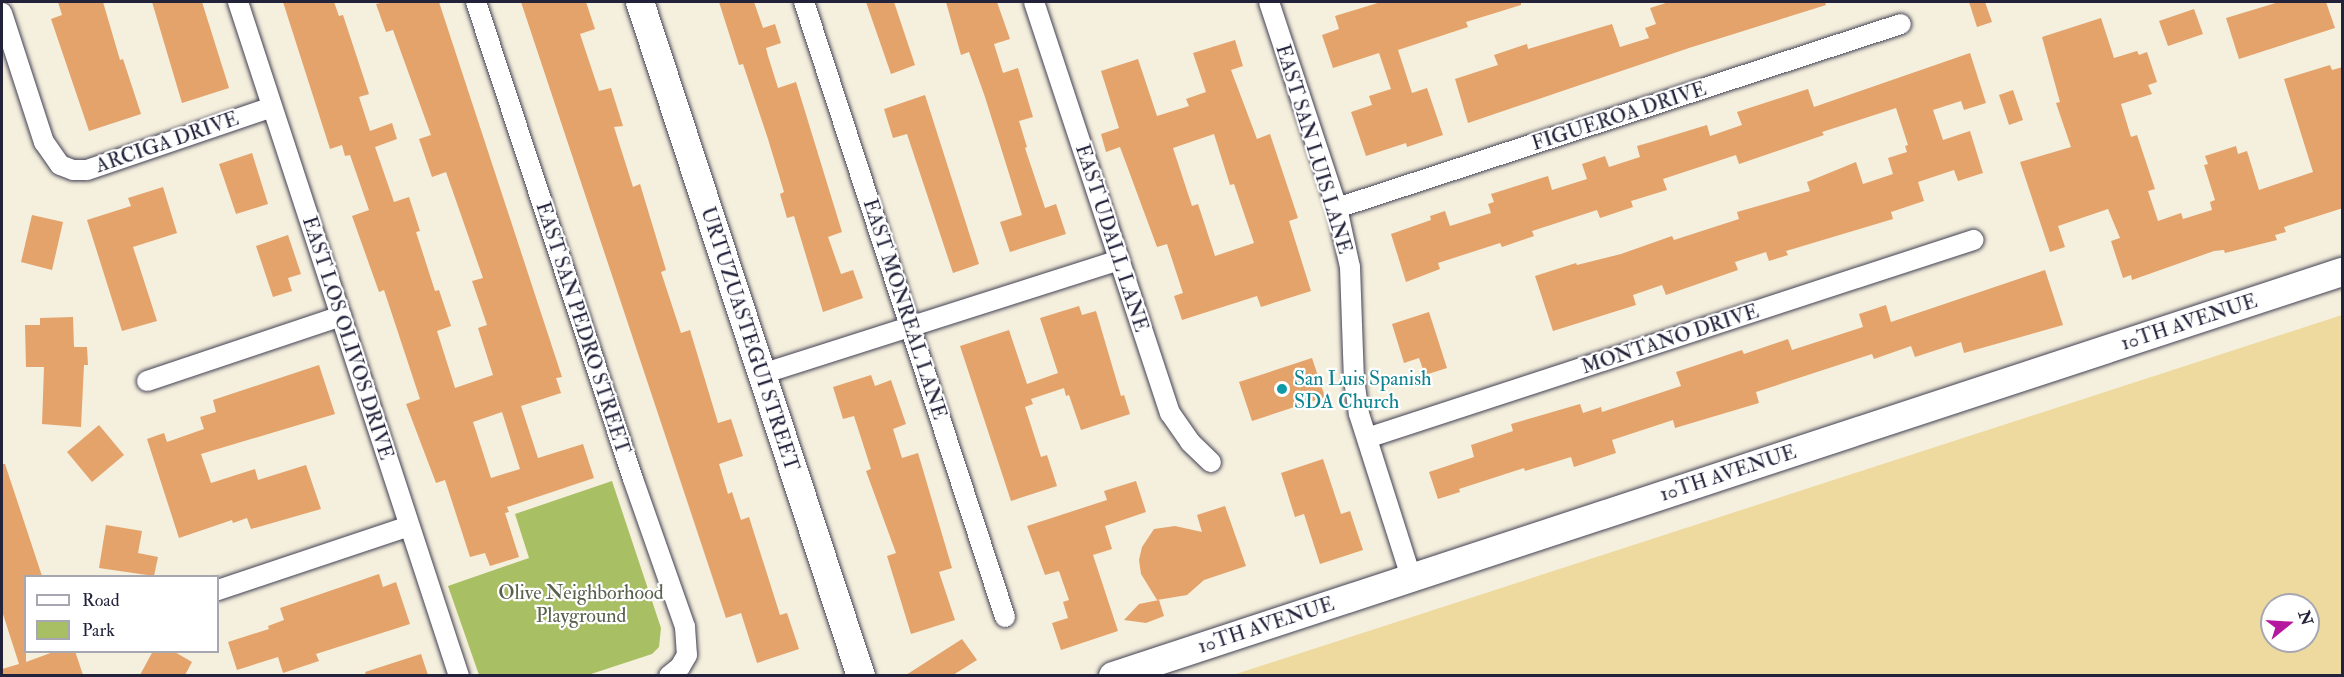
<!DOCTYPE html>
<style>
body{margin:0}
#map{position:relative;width:2344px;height:677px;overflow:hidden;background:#f5efdd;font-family:"IM FELL Double Pica",serif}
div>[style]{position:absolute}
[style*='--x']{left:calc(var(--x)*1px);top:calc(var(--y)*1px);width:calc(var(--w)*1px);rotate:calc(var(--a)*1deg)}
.green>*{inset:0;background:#a9bf64}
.sand>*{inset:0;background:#eeda9e}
.building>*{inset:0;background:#e3a36b}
.roads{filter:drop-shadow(0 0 2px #424153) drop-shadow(0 0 2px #424153)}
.street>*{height:20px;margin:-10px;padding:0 10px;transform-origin:10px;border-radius:10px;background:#fff}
.secondary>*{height:28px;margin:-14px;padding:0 14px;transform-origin:14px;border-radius:14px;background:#fff}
.dots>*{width:16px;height:16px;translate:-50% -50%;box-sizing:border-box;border:3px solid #fff;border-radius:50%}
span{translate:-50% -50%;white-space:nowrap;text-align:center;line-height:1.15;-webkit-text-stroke:4.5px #fff;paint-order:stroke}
.street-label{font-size:20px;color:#22223b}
.culture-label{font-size:20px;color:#0d838f}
.left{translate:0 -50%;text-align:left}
.park-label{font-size:20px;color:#58614b}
.frame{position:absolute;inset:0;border:3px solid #22223b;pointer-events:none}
.legend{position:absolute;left:24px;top:575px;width:195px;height:78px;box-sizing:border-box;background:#fff;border:2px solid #a7a7b1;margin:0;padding:8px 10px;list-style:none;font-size:18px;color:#22223b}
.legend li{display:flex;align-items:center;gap:12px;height:30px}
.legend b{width:30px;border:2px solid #a7a7b1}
.north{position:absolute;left:2260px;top:593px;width:60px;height:60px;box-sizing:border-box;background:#fff;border:2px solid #a7a7b1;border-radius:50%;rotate:72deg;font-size:16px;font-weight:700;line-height:24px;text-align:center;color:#22223b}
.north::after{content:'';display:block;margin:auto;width:21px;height:27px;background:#b5179e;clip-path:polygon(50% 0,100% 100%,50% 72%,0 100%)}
</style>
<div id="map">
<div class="green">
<i style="clip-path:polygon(612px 481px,661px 628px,659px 647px,652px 654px,588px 675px,479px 675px,448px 586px,529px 558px,515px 514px)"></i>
</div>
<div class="sand">
<i style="clip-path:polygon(evenodd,2342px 315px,2342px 675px,1233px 675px,2342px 315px,2272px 605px,2308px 605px,2308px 641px,2272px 641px,2272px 605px)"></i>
</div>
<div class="building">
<i style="clip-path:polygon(58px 2px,103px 2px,120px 60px,123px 59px,141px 114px,89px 131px,51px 19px,62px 15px)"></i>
<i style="clip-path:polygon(152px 2px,202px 2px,229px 88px,182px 103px)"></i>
<i style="clip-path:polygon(evenodd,283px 2px,334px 2px,339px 16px,343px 15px,369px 94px,359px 97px,370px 131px,392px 123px,397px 139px,375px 147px,394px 202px,409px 197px,420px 231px,416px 232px,435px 291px,439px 290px,451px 326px,437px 331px,455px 388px,493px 375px,478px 328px,487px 325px,472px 281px,483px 278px,446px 172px,432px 177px,419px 139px,431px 135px,393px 30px,386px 32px,376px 4px,385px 2px,439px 2px,562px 377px,556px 378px,561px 393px,521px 406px,538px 458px,583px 444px,594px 478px,507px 507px,509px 512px,505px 513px,519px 557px,490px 566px,485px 553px,470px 557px,445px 480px,436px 483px,406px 404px,420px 399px,384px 290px,379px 292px,352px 216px,369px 210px,350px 155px,345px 156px,342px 145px,330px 149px,283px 2px,502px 412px,520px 469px,491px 478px,473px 422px,502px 412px)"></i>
<i style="clip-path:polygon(521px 2px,586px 2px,595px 29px,580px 34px,599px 91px,611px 88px,623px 126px,614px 127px,633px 187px,640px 184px,666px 270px,661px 272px,681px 333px,690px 330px,718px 423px,731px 419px,743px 456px,719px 464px,728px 494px,732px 492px,741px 520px,749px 517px,780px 615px,787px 613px,799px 649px,757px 663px,741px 613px,726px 618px)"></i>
<i style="clip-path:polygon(719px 2px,754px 2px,763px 28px,775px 24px,781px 43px,766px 48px,768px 56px,778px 88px,796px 82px,842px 232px,828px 237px,841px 274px,853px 270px,863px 298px,823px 312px,794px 216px,787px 218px,780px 194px,784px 192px,768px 139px,743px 64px,739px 65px)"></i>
<i style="clip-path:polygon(866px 2px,894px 2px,915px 65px,891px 74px)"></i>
<i style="clip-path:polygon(946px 2px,997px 2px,1010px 39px,994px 44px,1003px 73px,1018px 68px,1033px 117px,1019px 121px,1027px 147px,1025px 148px,1045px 208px,1056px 204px,1066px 234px,1010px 252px,1000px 222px,1022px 215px,985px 97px,969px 52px,961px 55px)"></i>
<i style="clip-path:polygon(1381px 2px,1521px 2px,1521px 5px,1466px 22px,1468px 27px,1398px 50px,1412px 93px,1427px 88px,1443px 135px,1407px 147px,1406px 143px,1366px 156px,1351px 112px,1372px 105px,1369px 96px,1391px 89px,1379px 53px,1333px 68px,1322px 35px,1339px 29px,1335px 16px)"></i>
<i style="clip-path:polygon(1669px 2px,1825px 2px,1826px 5px,1689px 48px,1468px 123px,1455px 79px,1498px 65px,1494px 55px,1527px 44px,1528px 49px,1612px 24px,1620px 47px,1649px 38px,1645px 28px,1656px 24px,1650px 8px)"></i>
<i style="clip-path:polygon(1969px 2px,1985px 2px,1992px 22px,1977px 27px)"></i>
<i style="clip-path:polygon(2279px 2px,2326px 2px,2335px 28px,2239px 59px,2226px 18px)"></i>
<i style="clip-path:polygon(2194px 9px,2203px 34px,2168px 46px,2159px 21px)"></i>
<i style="clip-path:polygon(2101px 18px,2114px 58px,2137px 51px,2139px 55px,2147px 52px,2157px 82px,2148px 85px,2152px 94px,2121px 104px,2131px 137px,2137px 135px,2155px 189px,2148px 191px,2158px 221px,2181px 213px,2183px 219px,2212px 210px,2210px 202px,2215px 200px,2204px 165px,2208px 164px,2205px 156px,2236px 146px,2238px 154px,2247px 151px,2259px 190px,2313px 172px,2284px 79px,2330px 65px,2332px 70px,2343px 67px,2343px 208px,2284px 227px,2286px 232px,2275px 235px,2277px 240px,2225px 253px,2224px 250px,2214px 251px,2132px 280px,2131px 275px,2123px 278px,2111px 241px,2120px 238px,2108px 209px,2058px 226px,2065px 247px,2050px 252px,2020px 162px,2071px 147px,2056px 103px,2060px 102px,2042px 37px)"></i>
<i style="clip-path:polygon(evenodd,1235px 40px,1243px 66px,1231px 70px,1257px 139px,1270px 134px,1298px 218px,1289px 221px,1311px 291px,1261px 307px,1257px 296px,1182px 320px,1174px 296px,1183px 293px,1167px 244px,1157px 247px,1120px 147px,1106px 152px,1101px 134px,1119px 128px,1101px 71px,1138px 59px,1157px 116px,1189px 106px,1186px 99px,1206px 92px,1193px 53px,1235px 40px,1214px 134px,1230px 185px,1234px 184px,1254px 243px,1215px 256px,1198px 204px,1192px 206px,1173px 148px,1214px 134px)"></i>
<i style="clip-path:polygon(1970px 53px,1986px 103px,1964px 110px,1961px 101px,1933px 110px,1943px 140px,1970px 131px,1983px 173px,1958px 181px,1954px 170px,1918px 182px,1924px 201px,1891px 212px,1893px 219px,1786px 251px,1788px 255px,1769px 261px,1766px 252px,1735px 262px,1738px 270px,1666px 295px,1662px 285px,1633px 295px,1636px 305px,1553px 331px,1535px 276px,1576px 263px,1577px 265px,1621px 254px,1672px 236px,1674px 240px,1739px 219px,1737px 212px,1810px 191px,1807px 182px,1856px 162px,1863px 184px,1893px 174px,1888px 158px,1907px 152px,1905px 146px,1908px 145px,1896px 108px,1822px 132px,1824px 135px,1739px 164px,1736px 155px,1663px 179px,1667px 190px,1631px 201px,1633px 207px,1600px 218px,1597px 210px,1532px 231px,1534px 236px,1502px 247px,1500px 243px,1438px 263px,1440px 269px,1406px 282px,1391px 234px,1431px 220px,1430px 216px,1445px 211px,1450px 226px,1491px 213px,1488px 204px,1494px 202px,1491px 194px,1548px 176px,1552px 190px,1587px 179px,1582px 164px,1605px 156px,1609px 167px,1640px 157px,1637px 146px,1651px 142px,1707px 125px,1710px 136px,1742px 125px,1737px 112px,1808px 89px,1814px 107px)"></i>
<i style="clip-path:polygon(2013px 90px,2023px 120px,2009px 125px,1999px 95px)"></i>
<i style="clip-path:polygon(925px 95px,979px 264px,953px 273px,907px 134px,893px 138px,884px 109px)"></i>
<i style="clip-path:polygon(252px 153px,268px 204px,236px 214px,219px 164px)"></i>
<i style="clip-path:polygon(163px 187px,177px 233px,133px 247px,157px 321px,122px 331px,87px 220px,131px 206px,128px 198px)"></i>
<i style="clip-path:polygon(32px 215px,63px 222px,52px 270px,21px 262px)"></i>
<i style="clip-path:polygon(288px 235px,301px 274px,288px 278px,292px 291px,273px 297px,256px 246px)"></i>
<i style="clip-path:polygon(2045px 270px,2063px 325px,1964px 353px,1961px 342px,1915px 357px,1911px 346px,1874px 359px,1872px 354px,1756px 392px,1759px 403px,1675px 428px,1673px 420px,1612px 440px,1616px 453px,1574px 467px,1571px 457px,1525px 471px,1524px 468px,1459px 489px,1460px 492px,1438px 499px,1429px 472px,1474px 457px,1471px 445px,1513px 431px,1511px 424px,1580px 404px,1583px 413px,1601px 407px,1602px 412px,1681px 386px,1676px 372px,1742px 350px,1744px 354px,1788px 339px,1792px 350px,1863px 327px,1859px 314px,1886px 305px,1891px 322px)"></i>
<i style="clip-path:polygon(1079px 306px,1082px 315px,1096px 311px,1121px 396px,1124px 395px,1130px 414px,1081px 430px,1069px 395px,1066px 396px,1064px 388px,1031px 399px,1033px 404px,1025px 407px,1041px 457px,1047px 455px,1057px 486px,1011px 501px,960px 346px,1009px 330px,1027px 384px,1058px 373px,1040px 318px)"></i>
<i style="clip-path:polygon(1429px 312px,1447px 368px,1425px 375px,1419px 358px,1404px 363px,1392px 324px)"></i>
<i style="clip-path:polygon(73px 317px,74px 347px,87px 347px,88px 365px,84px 365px,81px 427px,42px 424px,44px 367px,26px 367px,25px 325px,40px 325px,40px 318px)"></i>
<i style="clip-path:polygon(1312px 358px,1325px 397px,1252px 421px,1239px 382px)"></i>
<i style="clip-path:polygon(319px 365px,335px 414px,201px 454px,211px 483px,255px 469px,258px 480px,306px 465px,321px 509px,251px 529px,247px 518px,233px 523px,232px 520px,179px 538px,147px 439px,164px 433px,167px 442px,204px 429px,200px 417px,216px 412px,213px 400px)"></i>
<i style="clip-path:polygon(871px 375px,875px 386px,891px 380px,906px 424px,893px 429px,902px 458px,918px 453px,952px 568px,939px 572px,955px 620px,911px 634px,887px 556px,896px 553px,866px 471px,871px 469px,854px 416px,843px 419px,833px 387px)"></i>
<i style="clip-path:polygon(99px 425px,124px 455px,92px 482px,67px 452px)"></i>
<i style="clip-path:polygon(1323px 459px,1341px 514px,1350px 511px,1363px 550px,1320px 564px,1304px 514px,1295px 517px,1281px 473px)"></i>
<i style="clip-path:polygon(2px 464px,5px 464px,42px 576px,26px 576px,26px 662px,56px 651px,75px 651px,83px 675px,2px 675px,2px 669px,19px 664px,2px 611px)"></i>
<i style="clip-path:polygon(1136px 481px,1146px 512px,1105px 526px,1112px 549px,1093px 555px,1118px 631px,1061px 650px,1052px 623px,1068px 618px,1063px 602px,1069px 600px,1059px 571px,1045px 575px,1027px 526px,1107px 500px,1104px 491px)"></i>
<i style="clip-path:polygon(1225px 506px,1246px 566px,1204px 580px,1187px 595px,1157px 600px,1141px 574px,1139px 560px,1142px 547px,1154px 529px,1175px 526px,1202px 532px,1197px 515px)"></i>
<i style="clip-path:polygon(106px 525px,142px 531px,138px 553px,158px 557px,154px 576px,99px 568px)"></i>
<i style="clip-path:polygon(379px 574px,383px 587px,396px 582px,410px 624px,316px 654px,319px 661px,283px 673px,278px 657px,237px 670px,228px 642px,269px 629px,268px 626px,284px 620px,280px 608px)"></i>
<i style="clip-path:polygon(1159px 600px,1164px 616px,1146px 623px,1124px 620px,1139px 604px)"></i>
<i style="clip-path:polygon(962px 639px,977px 660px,953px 675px,906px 675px)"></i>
<i style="clip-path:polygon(153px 651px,173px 651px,192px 662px,185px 675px,140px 675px)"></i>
<i style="clip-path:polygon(421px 654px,428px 675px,366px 675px,365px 672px)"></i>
</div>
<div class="roads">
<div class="street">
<i style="--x:238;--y:2;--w:709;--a:71.85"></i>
<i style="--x:476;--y:2;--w:502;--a:71.78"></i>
<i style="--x:633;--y:479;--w:157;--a:70.6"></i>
<i style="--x:685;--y:627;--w:28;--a:86"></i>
<i style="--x:687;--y:655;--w:14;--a:120"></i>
<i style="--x:680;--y:667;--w:14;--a:141"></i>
<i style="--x:804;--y:2;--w:647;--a:71.9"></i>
<i style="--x:1034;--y:2;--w:433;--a:71.7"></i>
<i style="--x:1170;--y:413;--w:35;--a:55"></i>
<i style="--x:1190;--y:442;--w:29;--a:44"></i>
<i style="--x:1269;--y:2;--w:217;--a:71.7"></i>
<i style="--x:1337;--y:208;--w:60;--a:77.6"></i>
<i style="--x:1350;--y:267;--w:112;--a:88"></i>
<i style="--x:1354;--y:379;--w:35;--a:82"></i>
<i style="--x:1359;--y:414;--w:171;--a:72.3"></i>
<i style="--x:2;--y:13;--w:136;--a:72"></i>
<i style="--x:44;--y:142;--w:28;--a:55"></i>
<i style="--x:60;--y:165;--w:14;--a:21"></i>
<i style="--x:73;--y:170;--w:14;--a:0"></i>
<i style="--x:87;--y:170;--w:195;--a:-18.8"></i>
<i style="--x:1337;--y:208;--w:593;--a:-18.07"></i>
<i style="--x:762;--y:374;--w:375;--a:-17.7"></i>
<i style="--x:147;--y:381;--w:205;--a:-18.5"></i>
<i style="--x:1367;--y:438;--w:638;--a:-18.09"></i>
<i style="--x:218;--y:590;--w:201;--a:-18.5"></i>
</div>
<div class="secondary">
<i style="--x:640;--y:2;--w:709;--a:71.85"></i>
<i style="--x:1113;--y:676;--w:1294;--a:-18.2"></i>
</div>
</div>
<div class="dots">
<i style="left:1282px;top:389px;background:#0f9aa8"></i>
</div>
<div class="street-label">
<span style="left:1619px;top:116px;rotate:-18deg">FIGUEROA DRIVE</span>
<span style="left:167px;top:142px;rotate:-19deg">ARCIGA DRIVE</span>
<span style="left:1314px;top:149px;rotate:73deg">EAST SAN LUIS LANE</span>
<span style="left:1112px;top:238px;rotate:72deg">EAST UDALL LANE</span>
<span style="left:905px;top:309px;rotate:72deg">EAST MONREAL LANE</span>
<span style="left:2189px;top:322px;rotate:-18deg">10TH AVENUE</span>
<span style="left:583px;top:328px;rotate:72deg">EAST SAN PEDRO STREET</span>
<span style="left:348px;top:338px;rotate:72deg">EAST LOS OLIVOS DRIVE</span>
<span style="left:750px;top:339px;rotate:72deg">URTUZUASTEGUI STREET</span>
<span style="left:1670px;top:339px;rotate:-18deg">MONTANO DRIVE</span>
<span style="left:1728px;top:473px;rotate:-18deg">10TH AVENUE</span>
<span style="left:1266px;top:625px;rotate:-18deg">10TH AVENUE</span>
</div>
<div class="culture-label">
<span class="left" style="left:1294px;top:390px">San Luis Spanish<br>SDA Church</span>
</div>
<div class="park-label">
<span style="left:581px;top:604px">Olive Neighborhood<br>Playground</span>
</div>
<div class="frame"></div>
<ul class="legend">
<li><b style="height:8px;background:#fff"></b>Road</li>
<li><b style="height:16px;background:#a9bf64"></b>Park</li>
</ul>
<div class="north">N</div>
</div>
